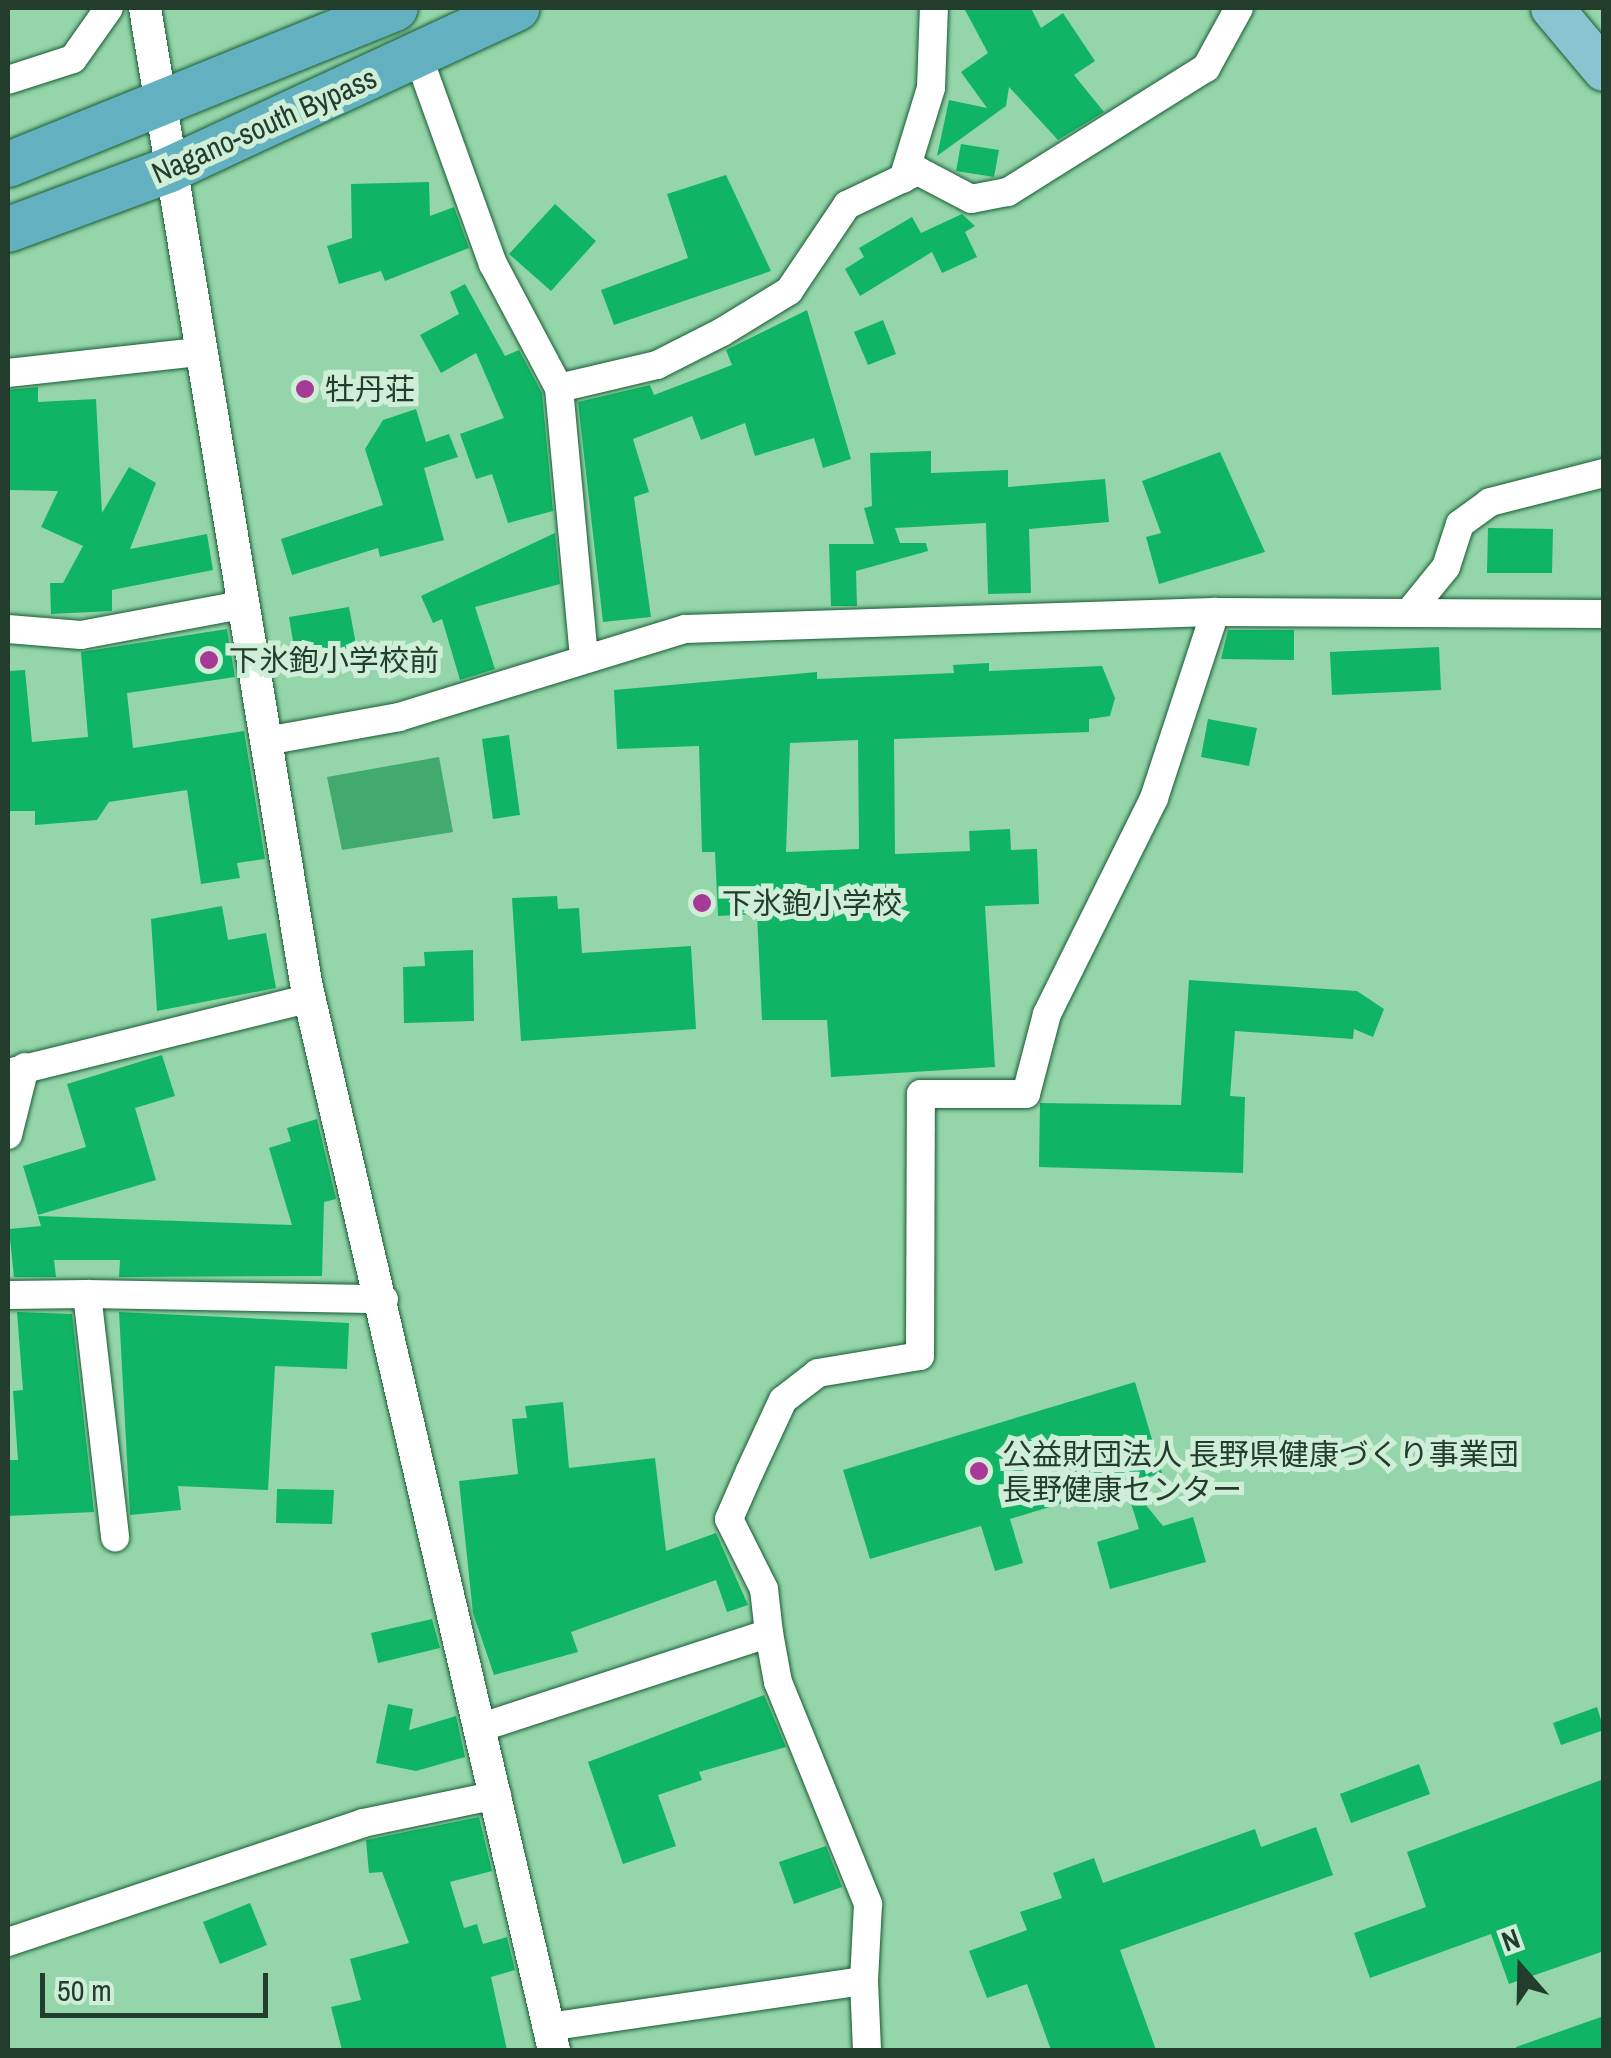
<!DOCTYPE html>
<meta charset="utf-8">
<style>
body{margin:0}
#map{position:relative;width:1611px;height:2058px;overflow:hidden;background:#94d6a9;font-family:"Archivo Narrow","Noto Sans JP",sans-serif}
div>[style]{position:absolute}
[style*='--x']{left:calc(var(--x)*1px);top:calc(var(--y)*1px);width:calc(var(--w)*1px);rotate:calc(var(--a)*1deg)}
.water>*{inset:0;background:#41aa6c}
.building>*{inset:0;background:#0fb565}
.roads{filter:drop-shadow(0 0 2px #175b35) drop-shadow(0 0 2px #175b35)}
.minor>*{height:28px;margin:-14px;padding:0 14px;transform-origin:14px;border-radius:14px;background:#fff}
.tertiary>*{height:32px;margin:-16px;padding:0 16px;transform-origin:16px;border-radius:16px;background:#fff}
.primary>*{height:42px;margin:-21px;padding:0 21px;transform-origin:21px;border-radius:21px;background:#8ac4d0}
.trunk>*{height:45px;margin:-22.5px;padding:0 22.5px;transform-origin:22.5px;border-radius:22.5px;background:#63b0c0}
.dots>*{width:28px;height:28px;translate:-50% -50%;box-sizing:border-box;border:5px solid #ceeed7;border-radius:50%}
span{translate:-50% -50%;white-space:nowrap;text-align:center;line-height:1.15;-webkit-text-stroke:10px #ceeed7;paint-order:stroke}
.street-label{font-size:30px;color:#223d2b}
.poi-label{font-size:30px;color:#223d2b}
.left{translate:0 -50%;text-align:left}
.frame{position:absolute;inset:0;border:10px solid #223d2b;pointer-events:none}
.north{position:absolute;left:1471px;top:1918px;width:100px;height:100px;-webkit-text-stroke:8px #ceeed7;paint-order:stroke;rotate:340deg;font-size:28px;font-weight:700;line-height:40px;text-align:center;color:#223d2b}
.north::after{content:'';display:block;margin:auto;width:35px;height:45px;background:#223d2b;clip-path:polygon(50% 0,100% 100%,50% 72%,0 100%)}
.scale{position:absolute;left:40px;top:1973px;width:228px;height:45px;box-sizing:border-box;border:5px solid #223d2b;border-top:0;padding-left:12px;font-size:30px;line-height:35px;white-space:nowrap;color:#223d2b;-webkit-text-stroke:8px #ceeed7;paint-order:stroke}
</style>
<div id="map">
<div class="water">
<i style="clip-path:polygon(439px 757px,453px 832px,342px 850px,327px 777px)"></i>
</div>
<div class="building">
<i style="clip-path:polygon(964px 8px,1031px 8px,1041px 28px,1063px 13px,1095px 61px,1074px 75px,1104px 112px,1058px 140px,1009px 87px,1006px 106px,937px 156px,949px 100px,987px 108px,961px 72px,988px 53px)"></i>
<i style="clip-path:polygon(961px 144px,999px 150px,994px 177px,956px 171px)"></i>
<i style="clip-path:polygon(726px 175px,771px 271px,614px 325px,601px 290px,688px 258px,667px 194px)"></i>
<i style="clip-path:polygon(429px 182px,430px 216px,454px 207px,469px 248px,385px 281px,381px 271px,339px 284px,327px 246px,352px 238px,351px 184px)"></i>
<i style="clip-path:polygon(555px 204px,596px 241px,551px 291px,509px 254px)"></i>
<i style="clip-path:polygon(962px 214px,975px 226px,965px 232px,977px 257px,942px 273px,932px 252px,860px 296px,845px 269px,864px 257px,859px 248px,912px 217px,921px 233px)"></i>
<i style="clip-path:polygon(465px 284px,505px 356px,519px 350px,542px 393px,553px 511px,508px 523px,492px 474px,476px 479px,460px 434px,504px 418px,476px 353px,441px 373px,420px 335px,459px 314px,450px 292px)"></i>
<i style="clip-path:polygon(807px 310px,851px 459px,823px 468px,814px 438px,755px 456px,745px 423px,701px 440px,692px 416px,633px 439px,649px 492px,634px 497px,651px 617px,603px 622px,578px 402px,650px 385px,654px 395px,732px 365px,726px 350px)"></i>
<i style="clip-path:polygon(883px 320px,896px 354px,868px 365px,854px 332px)"></i>
<i style="clip-path:polygon(38px 387px,38px 402px,96px 399px,102px 513px,129px 467px,156px 483px,130px 549px,207px 534px,213px 570px,112px 590px,112px 611px,51px 614px,50px 583px,63px 583px,83px 546px,41px 527px,58px 491px,8px 490px,8px 390px)"></i>
<i style="clip-path:polygon(416px 409px,426px 442px,449px 434px,458px 457px,424px 468px,444px 540px,380px 557px,378px 548px,292px 575px,281px 539px,383px 505px,365px 449px,383px 420px)"></i>
<i style="clip-path:polygon(931px 451px,931px 473px,1008px 470px,1008px 487px,1105px 479px,1109px 522px,1029px 529px,1031px 593px,988px 594px,986px 523px,895px 528px,900px 543px,926px 543px,928px 551px,856px 571px,857px 606px,831px 606px,829px 544px,874px 544px,864px 508px,872px 506px,870px 453px)"></i>
<i style="clip-path:polygon(1220px 452px,1265px 552px,1159px 584px,1146px 537px,1161px 533px,1142px 481px)"></i>
<i style="clip-path:polygon(1488px 528px,1553px 529px,1552px 573px,1487px 573px)"></i>
<i style="clip-path:polygon(555px 533px,560px 584px,475px 607px,495px 669px,460px 680px,442px 619px,433px 623px,421px 596px)"></i>
<i style="clip-path:polygon(349px 607px,360px 666px,297px 665px,289px 617px)"></i>
<i style="clip-path:polygon(227px 629px,235px 677px,127px 693px,133px 748px,244px 731px,265px 859px,237px 863px,240px 878px,201px 884px,187px 790px,109px 802px,97px 820px,35px 825px,35px 811px,8px 811px,8px 671px,25px 670px,32px 742px,88px 737px,81px 652px)"></i>
<i style="clip-path:polygon(1228px 630px,1294px 630px,1294px 660px,1221px 659px)"></i>
<i style="clip-path:polygon(1439px 647px,1441px 690px,1332px 695px,1330px 652px)"></i>
<i style="clip-path:polygon(evenodd,989px 663px,989px 671px,1102px 666px,1115px 698px,1110px 716px,1089px 719px,1089px 732px,894px 739px,895px 854px,970px 851px,969px 831px,1010px 829px,1011px 850px,1037px 849px,1039px 904px,985px 906px,995px 1067px,831px 1077px,827px 1020px,762px 1020px,757px 914px,718px 916px,715px 852px,702px 852px,699px 746px,617px 749px,614px 690px,817px 672px,817px 679px,954px 673px,953px 665px,989px 663px,858px 740px,859px 849px,786px 852px,790px 743px,858px 740px)"></i>
<i style="clip-path:polygon(1208px 719px,1257px 728px,1249px 766px,1201px 757px)"></i>
<i style="clip-path:polygon(509px 735px,520px 815px,493px 819px,482px 739px)"></i>
<i style="clip-path:polygon(557px 896px,558px 909px,579px 908px,582px 953px,691px 946px,696px 1029px,521px 1041px,512px 898px)"></i>
<i style="clip-path:polygon(222px 906px,228px 940px,266px 933px,276px 988px,157px 1011px,151px 919px)"></i>
<i style="clip-path:polygon(473px 950px,474px 1021px,404px 1023px,403px 967px,425px 966px,424px 952px)"></i>
<i style="clip-path:polygon(1189px 980px,1357px 991px,1384px 1009px,1373px 1037px,1354px 1029px,1353px 1039px,1235px 1031px,1230px 1096px,1245px 1097px,1243px 1173px,1039px 1167px,1040px 1103px,1181px 1105px)"></i>
<i style="clip-path:polygon(162px 1055px,175px 1096px,135px 1108px,156px 1180px,38px 1215px,23px 1166px,86px 1147px,67px 1084px)"></i>
<i style="clip-path:polygon(317px 1119px,336px 1199px,324px 1202px,322px 1276px,119px 1277px,120px 1260px,54px 1260px,56px 1277px,14px 1277px,9px 1229px,41px 1226px,38px 1216px,292px 1225px,269px 1148px,291px 1141px,287px 1128px)"></i>
<i style="clip-path:polygon(17px 1312px,72px 1314px,94px 1512px,8px 1516px,8px 1460px,18px 1460px,13px 1391px,23px 1390px)"></i>
<i style="clip-path:polygon(119px 1312px,349px 1323px,347px 1369px,275px 1366px,268px 1490px,178px 1486px,181px 1510px,130px 1515px)"></i>
<i style="clip-path:polygon(1135px 1382px,1162px 1473px,1128px 1483px,1163px 1526px,1193px 1517px,1206px 1562px,1110px 1589px,1097px 1542px,1139px 1529px,1125px 1484px,1010px 1519px,1023px 1563px,995px 1571px,981px 1526px,870px 1559px,843px 1470px)"></i>
<i style="clip-path:polygon(563px 1402px,569px 1468px,655px 1458px,666px 1551px,716px 1533px,748px 1605px,727px 1612px,716px 1580px,571px 1632px,578px 1652px,494px 1675px,473px 1613px,459px 1481px,518px 1474px,512px 1419px,527px 1418px,525px 1406px)"></i>
<i style="clip-path:polygon(277px 1489px,334px 1490px,332px 1524px,276px 1523px)"></i>
<i style="clip-path:polygon(432px 1619px,440px 1648px,378px 1663px,371px 1633px)"></i>
<i style="clip-path:polygon(764px 1695px,786px 1747px,699px 1772px,702px 1780px,658px 1795px,676px 1846px,623px 1864px,588px 1762px)"></i>
<i style="clip-path:polygon(388px 1704px,413px 1709px,409px 1730px,456px 1716px,465px 1757px,416px 1771px,376px 1763px)"></i>
<i style="clip-path:polygon(1597px 1707px,1604px 1730px,1561px 1745px,1553px 1723px)"></i>
<i style="clip-path:polygon(1419px 1764px,1430px 1794px,1351px 1823px,1340px 1794px)"></i>
<i style="clip-path:polygon(1604px 1779px,1604px 1951px,1509px 1984px,1491px 1934px,1370px 1978px,1354px 1933px,1426px 1907px,1407px 1852px)"></i>
<i style="clip-path:polygon(479px 1817px,492px 1871px,450px 1882px,464px 1928px,477px 1924px,483px 1944px,507px 1937px,515px 1970px,491px 1977px,507px 2050px,342px 2050px,331px 2007px,361px 2000px,350px 1959px,409px 1943px,382px 1872px,369px 1873px,366px 1840px)"></i>
<i style="clip-path:polygon(1316px 1827px,1333px 1875px,1120px 1950px,1156px 2050px,1051px 2050px,1027px 1984px,987px 1998px,969px 1951px,1027px 1930px,1020px 1912px,1062px 1898px,1053px 1873px,1094px 1858px,1103px 1883px,1255px 1829px,1261px 1847px)"></i>
<i style="clip-path:polygon(826px 1846px,842px 1887px,794px 1904px,779px 1862px)"></i>
<i style="clip-path:polygon(250px 1903px,267px 1945px,220px 1964px,203px 1922px)"></i>
<i style="clip-path:polygon(1604px 2016px,1604px 2050px,1516px 2050px,1516px 2047px)"></i>
</div>
<div class="roads">
<div class="minor">
<i style="--x:418;--y:56;--w:221;--a:70.2"></i>
<i style="--x:493;--y:264;--w:140;--a:62"></i>
<i style="--x:559;--y:388;--w:270;--a:84.7"></i>
<i style="--x:8;--y:80;--w:68;--a:-17.9"></i>
<i style="--x:73;--y:59;--w:62;--a:-54.8"></i>
<i style="--x:903;--y:179;--w:95;--a:-72.9"></i>
<i style="--x:931;--y:88;--w:80;--a:-87.9"></i>
<i style="--x:8;--y:373;--w:191;--a:-6.3"></i>
<i style="--x:559;--y:388;--w:101;--a:-13.2"></i>
<i style="--x:657;--y:365;--w:73;--a:-26.9"></i>
<i style="--x:722;--y:332;--w:79;--a:-31.5"></i>
<i style="--x:789;--y:291;--w:104;--a:-56"></i>
<i style="--x:847;--y:205;--w:79;--a:-25.6"></i>
<i style="--x:918;--y:171;--w:60;--a:27.8"></i>
<i style="--x:971;--y:199;--w:38;--a:-11"></i>
<i style="--x:1008;--y:192;--w:234;--a:-32.1"></i>
<i style="--x:1206;--y:68;--w:68;--a:-61.2"></i>
<i style="--x:1411;--y:610;--w:55;--a:-50.9"></i>
<i style="--x:1446;--y:567;--w:45;--a:-72"></i>
<i style="--x:1460;--y:524;--w:37;--a:-36"></i>
<i style="--x:1490;--y:502;--w:118;--a:-14.3"></i>
<i style="--x:8;--y:629;--w:73;--a:4.7"></i>
<i style="--x:81;--y:635;--w:163;--a:-10.6"></i>
<i style="--x:266;--y:741;--w:135;--a:-10.2"></i>
<i style="--x:399;--y:717;--w:299;--a:-17.1"></i>
<i style="--x:685;--y:629;--w:530;--a:-1.84"></i>
<i style="--x:1215;--y:612;--w:389;--a:0.3"></i>
<i style="--x:8;--y:1073;--w:311;--a:-13.9"></i>
<i style="--x:8;--y:1135;--w:70;--a:-76"></i>
<i style="--x:87;--y:1294;--w:297;--a:1"></i>
<i style="--x:8;--y:1295;--w:79;--a:-0.7"></i>
<i style="--x:87;--y:1294;--w:245;--a:83.4"></i>
<i style="--x:769;--y:1633;--w:50;--a:79.6"></i>
<i style="--x:778;--y:1682;--w:240;--a:67.9"></i>
<i style="--x:868;--y:1904;--w:77;--a:93"></i>
<i style="--x:482;--y:1727;--w:302;--a:-18.1"></i>
<i style="--x:769;--y:1633;--w:44;--a:-96.5"></i>
<i style="--x:764;--y:1589;--w:78;--a:-116.6"></i>
<i style="--x:729;--y:1519;--w:52;--a:-66.4"></i>
<i style="--x:750;--y:1471;--w:78;--a:-65.1"></i>
<i style="--x:783;--y:1400;--w:44;--a:-37.6"></i>
<i style="--x:818;--y:1373;--w:103;--a:-9.5"></i>
<i style="--x:920;--y:1356;--w:262;--a:-89.8"></i>
<i style="--x:921;--y:1094;--w:105;--a:0"></i>
<i style="--x:1026;--y:1094;--w:83;--a:-75.3"></i>
<i style="--x:1047;--y:1014;--w:241;--a:-63.6"></i>
<i style="--x:1154;--y:798;--w:196;--a:-71.8"></i>
<i style="--x:8;--y:1942;--w:374;--a:-18.5"></i>
<i style="--x:363;--y:1823;--w:137;--a:-11.8"></i>
<i style="--x:548;--y:2027;--w:319;--a:-8.3"></i>
<i style="--x:864;--y:1981;--w:69;--a:87.5"></i>
</div>
<div class="tertiary">
<i style="--x:145;--y:8;--w:988;--a:80.62"></i>
<i style="--x:306;--y:983;--w:1095;--a:76.92"></i>
</div>
<div class="primary">
<i style="--x:1552;--y:8;--w:81;--a:50"></i>
</div>
<div class="trunk">
<i style="--x:8;--y:164;--w:417;--a:-22"></i>
<i style="--x:8;--y:229;--w:172;--a:-20.4"></i>
<i style="--x:169;--y:169;--w:383;--a:-24.9"></i>
</div>
</div>
<div class="dots">
<i style="left:305px;top:389px;background:#a73997"></i>
<i style="left:209px;top:660px;background:#a73997"></i>
<i style="left:702px;top:903px;background:#a73997"></i>
<i style="left:979px;top:1471px;background:#a73997"></i>
</div>
<div class="street-label">
<span style="left:264px;top:125px;rotate:-24deg">Nagano-south Bypass</span>
</div>
<div class="poi-label">
<span class="left" style="left:325px;top:389px">牡丹荘</span>
<span class="left" style="left:229px;top:660px">下氷鉋小学校前</span>
<span class="left" style="left:722px;top:903px">下氷鉋小学校</span>
<span class="left" style="left:1002px;top:1471px">公益財団法人 長野県健康づくり事業団<br>長野健康センター</span>
</div>
<div class="frame"></div>
<div class="north">N</div>
<div class="scale">50 m</div>
</div>
